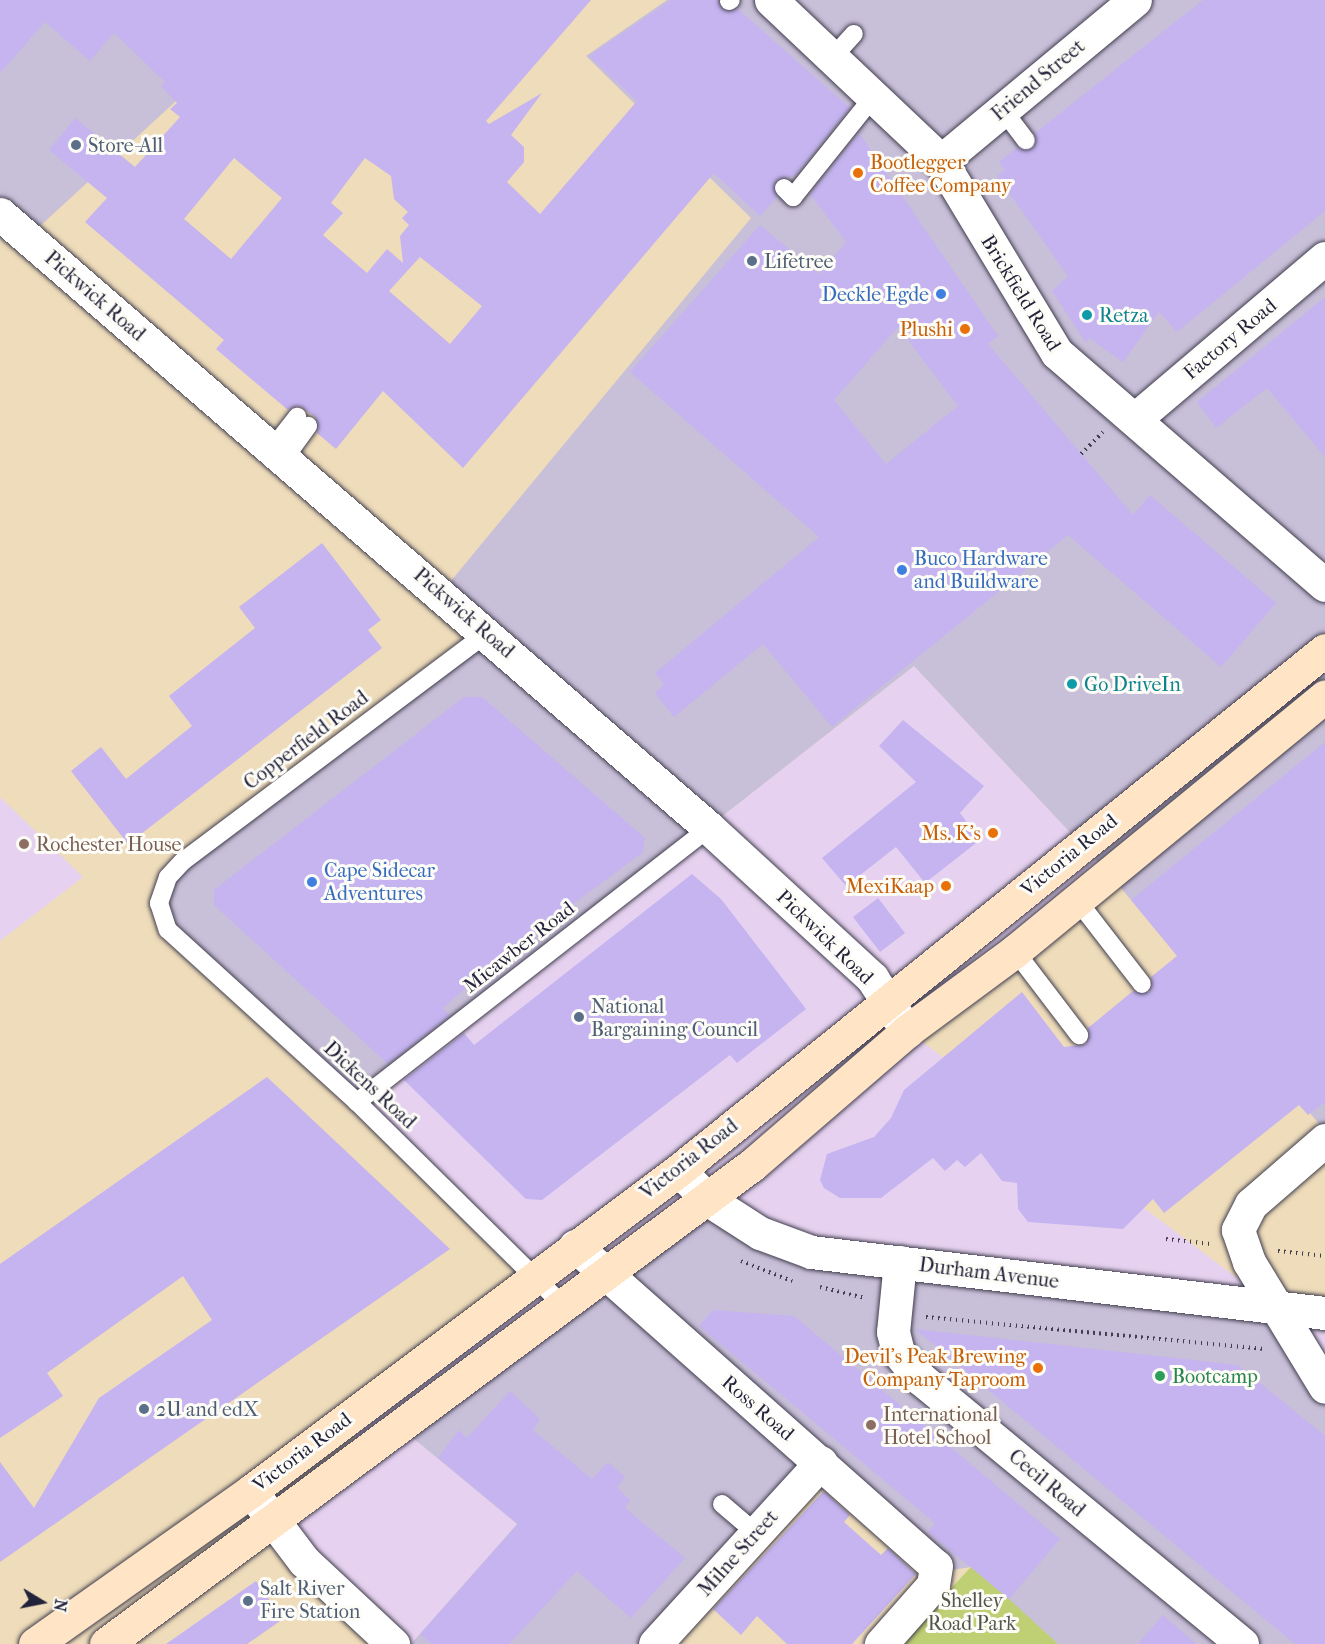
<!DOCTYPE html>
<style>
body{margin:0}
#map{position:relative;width:1325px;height:1644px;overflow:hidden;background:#eedcba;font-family:"IM FELL French Canon",serif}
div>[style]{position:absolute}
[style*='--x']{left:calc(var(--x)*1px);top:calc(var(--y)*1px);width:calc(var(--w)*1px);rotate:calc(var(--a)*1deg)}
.built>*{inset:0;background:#e6d2f0}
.industrial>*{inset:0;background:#c8bfd8}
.green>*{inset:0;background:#bed073}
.building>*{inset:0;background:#c5b4ef}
.path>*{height:4px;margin-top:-2px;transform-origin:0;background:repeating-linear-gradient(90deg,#413e4e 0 1.5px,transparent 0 6px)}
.roads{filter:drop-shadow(0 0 2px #413e4e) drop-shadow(0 0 2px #413e4e)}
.service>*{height:18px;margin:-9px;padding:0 9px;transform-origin:9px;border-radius:9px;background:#fff}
.minor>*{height:33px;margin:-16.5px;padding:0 16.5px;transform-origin:16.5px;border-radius:16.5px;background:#fff}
.tertiary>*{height:33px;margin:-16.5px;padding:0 16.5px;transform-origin:16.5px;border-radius:16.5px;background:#fff}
.secondary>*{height:33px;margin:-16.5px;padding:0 16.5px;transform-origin:16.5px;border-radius:16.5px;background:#ffe4c6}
.dots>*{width:16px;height:16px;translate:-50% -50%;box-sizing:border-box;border:3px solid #fdfcf7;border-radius:50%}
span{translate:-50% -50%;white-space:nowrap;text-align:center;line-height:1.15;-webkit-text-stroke:6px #fdfcf7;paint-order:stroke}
.street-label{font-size:20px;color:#22223b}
.service-label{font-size:20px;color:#4e5e75}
.left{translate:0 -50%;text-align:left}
.food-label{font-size:20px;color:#c56008}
.right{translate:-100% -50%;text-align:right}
.shop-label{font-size:20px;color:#366cbe}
.culture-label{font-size:20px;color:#0d838f}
.education-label{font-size:20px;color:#785e54}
.leisure-label{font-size:20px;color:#27864d}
.park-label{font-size:20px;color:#51564c}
.north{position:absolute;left:12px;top:1572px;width:60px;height:60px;-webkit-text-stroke:4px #fdfcf7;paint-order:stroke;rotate:100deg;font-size:16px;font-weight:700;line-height:24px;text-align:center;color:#22223b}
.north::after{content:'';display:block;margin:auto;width:21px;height:27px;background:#22223b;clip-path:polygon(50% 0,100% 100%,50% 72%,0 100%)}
</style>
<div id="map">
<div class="built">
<i style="clip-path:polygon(914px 666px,1110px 875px,908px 1031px,1277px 1308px,1325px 1313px,1325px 1387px,401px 1428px,518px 1524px,411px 1644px,393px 1644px,275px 1522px,356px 1439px,343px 1422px,536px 1277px,357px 1102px)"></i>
<i style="clip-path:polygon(0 797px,83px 877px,0 941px)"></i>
</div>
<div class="industrial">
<i style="clip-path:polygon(0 0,286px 0,27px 238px,0 214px)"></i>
<i style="clip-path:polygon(667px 0,1325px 0,1325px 1131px,1110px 875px,914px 666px,357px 1102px,168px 930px,168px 877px,487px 634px,441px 593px,751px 218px,586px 56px)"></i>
<i style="clip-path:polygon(707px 1199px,751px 1226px,1277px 1308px,1325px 1387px,1325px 1644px,1058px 1644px,971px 1567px,939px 1572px,821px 1462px,655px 1644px,411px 1644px,517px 1524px,401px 1428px)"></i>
</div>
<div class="green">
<i style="clip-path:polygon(971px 1567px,1009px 1599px,1058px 1644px,899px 1644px)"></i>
</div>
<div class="building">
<i style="clip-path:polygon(evenodd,0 0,591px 0,486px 121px,489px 124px,542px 93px,511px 135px,524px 147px,524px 162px,507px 182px,540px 214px,637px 101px,589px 56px,671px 0,718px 0,723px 11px,738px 9px,850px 108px,796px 175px,776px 181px,777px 197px,760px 216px,714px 173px,463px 468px,383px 391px,336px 449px,317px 433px,315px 417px,299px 406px,288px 410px,216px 349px,224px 340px,85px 222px,107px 198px,49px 150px,75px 118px,135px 167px,180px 117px,170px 109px,177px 103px,161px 86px,165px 82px,114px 33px,90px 61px,45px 22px,0 73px,0 0,234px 158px,282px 198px,231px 259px,184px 219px,234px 158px,0 0,365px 158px,391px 176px,394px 199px,408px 212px,402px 218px,409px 225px,400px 236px,403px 263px,387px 249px,367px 273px,323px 235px,343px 213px,331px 203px,365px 158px,0 0,420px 257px,482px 306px,450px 344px,389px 291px,420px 257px)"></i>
<i style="clip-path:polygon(1203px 0,1325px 0,1325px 211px,1177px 332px,1159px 312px,1123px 362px,1089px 338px,1086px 343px,1052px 291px,1068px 276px,997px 176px,1005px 170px,999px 162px,1018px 147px,1033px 149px,1035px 133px)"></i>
<i style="clip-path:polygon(evenodd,859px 133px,998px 336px,988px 344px,1133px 515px,1150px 495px,1276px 603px,1221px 667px,1068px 535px,832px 727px,763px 644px,674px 717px,655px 693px,664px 684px,655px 673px,819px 537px,630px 372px,760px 225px,819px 274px,846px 242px,810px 194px,859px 133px,898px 327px,958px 406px,886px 464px,834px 400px,898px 327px)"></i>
<i style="clip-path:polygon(1325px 297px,1325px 457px,1267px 388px,1216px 428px,1197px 402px)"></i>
<i style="clip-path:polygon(322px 543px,381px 620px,368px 630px,382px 648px,128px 844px,71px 771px,101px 747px,126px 779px,192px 726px,169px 696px,255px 628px,239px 607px)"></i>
<i style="clip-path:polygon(464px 697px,482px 697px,645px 838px,643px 852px,502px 957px,443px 1008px,450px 1016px,388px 1064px,214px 905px,214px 890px)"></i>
<i style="clip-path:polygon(903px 720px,984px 786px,960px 813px,980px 840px,925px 883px,896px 847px,846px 886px,822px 858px,916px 782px,879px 746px)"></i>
<i style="clip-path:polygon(1325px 742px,1325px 1102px,1308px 1115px,1299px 1105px,1164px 1213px,1153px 1199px,1123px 1229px,1028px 1222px,1018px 1209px,1017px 1183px,1002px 1181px,981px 1153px,965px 1167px,957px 1160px,945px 1171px,933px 1158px,881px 1198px,840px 1198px,824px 1188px,820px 1180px,827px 1154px,874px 1137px,891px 1118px,904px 1090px,1022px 992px,1064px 1047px,1086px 1044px,1088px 1028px,1133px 991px,1149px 992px,1151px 977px,1177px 956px,1131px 900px)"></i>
<i style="clip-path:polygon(692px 874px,721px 899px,806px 1009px,737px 1063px,730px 1055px,542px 1200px,526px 1199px,404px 1080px,464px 1033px,474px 1045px)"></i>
<i style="clip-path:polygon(878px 898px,905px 933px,880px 952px,853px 917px)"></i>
<i style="clip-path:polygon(267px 1077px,450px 1249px,0 1562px,0 1462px,34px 1508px,99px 1398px,212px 1320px,183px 1276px,47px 1373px,63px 1396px,0 1438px,0 1264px)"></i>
<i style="clip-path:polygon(713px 1310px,794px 1316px,1060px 1539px,1009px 1599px,928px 1532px,935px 1523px,699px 1326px)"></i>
<i style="clip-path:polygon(915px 1329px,1238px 1365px,1325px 1436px,1325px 1644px,1295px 1644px)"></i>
<i style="clip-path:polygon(510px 1391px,540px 1419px,533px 1430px,592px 1479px,608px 1462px,625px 1477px,617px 1487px,630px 1500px,625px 1508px,685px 1558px,631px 1618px,577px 1571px,509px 1644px,432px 1644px,420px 1634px,518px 1524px,438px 1458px,459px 1430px,467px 1438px)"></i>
<i style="clip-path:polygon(824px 1491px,850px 1515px,844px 1522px,881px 1555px,888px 1548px,916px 1574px,852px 1644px,787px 1644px,757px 1616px,741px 1635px,713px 1609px)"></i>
<i style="clip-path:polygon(256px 1581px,283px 1619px,247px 1644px,166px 1644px)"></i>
<i style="clip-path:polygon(1163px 1615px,1196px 1644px,1138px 1644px)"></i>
</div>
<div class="path">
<i style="--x:1081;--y:454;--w:31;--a:-45"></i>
<i style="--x:1166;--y:1239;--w:45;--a:6.3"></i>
<i style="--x:1278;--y:1251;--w:47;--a:6.1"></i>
<i style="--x:741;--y:1261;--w:55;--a:21.4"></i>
<i style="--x:820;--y:1287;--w:46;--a:13.7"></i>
<i style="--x:926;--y:1317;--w:341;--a:5.4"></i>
</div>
<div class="roads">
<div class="service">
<i style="--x:729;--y:1;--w:2;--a:-27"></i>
<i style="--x:833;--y:57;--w:31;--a:-48"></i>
<i style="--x:1003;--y:110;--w:38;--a:53"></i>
<i style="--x:784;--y:188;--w:13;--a:45"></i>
<i style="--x:793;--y:197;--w:128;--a:-51.3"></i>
<i style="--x:272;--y:449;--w:41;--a:-52"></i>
<i style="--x:284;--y:459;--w:41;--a:-54"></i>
<i style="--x:487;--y:633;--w:380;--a:143.1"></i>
<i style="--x:183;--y:861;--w:22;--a:133"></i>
<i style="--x:168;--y:877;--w:28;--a:109"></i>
<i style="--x:159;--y:903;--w:28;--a:72"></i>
<i style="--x:168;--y:930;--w:256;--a:42.3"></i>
<i style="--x:357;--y:1102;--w:292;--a:44.6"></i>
<i style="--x:1077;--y:900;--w:106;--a:52.3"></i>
<i style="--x:1015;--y:951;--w:106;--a:52.7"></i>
<i style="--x:357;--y:1102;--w:446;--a:-37.9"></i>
<i style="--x:722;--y:1504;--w:45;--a:40.5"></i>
</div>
<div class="minor">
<i style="--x:771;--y:0;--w:234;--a:43.4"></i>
<i style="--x:941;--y:161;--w:224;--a:58.9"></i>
<i style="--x:1057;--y:353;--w:354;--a:40.9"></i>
<i style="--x:941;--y:161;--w:252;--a:-39.7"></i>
<i style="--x:0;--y:214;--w:938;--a:40.89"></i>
<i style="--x:709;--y:828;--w:222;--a:42.6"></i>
<i style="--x:872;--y:978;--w:64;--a:56.6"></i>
<i style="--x:1135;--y:419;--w:249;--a:-40.3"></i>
<i style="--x:1325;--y:1140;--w:98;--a:139.1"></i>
<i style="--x:1251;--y:1204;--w:29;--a:117"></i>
<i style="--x:1238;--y:1230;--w:34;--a:71"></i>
<i style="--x:1249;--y:1262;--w:146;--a:58.7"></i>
<i style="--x:575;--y:1246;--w:482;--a:41.6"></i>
<i style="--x:936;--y:1566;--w:19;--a:99"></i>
<i style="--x:933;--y:1585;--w:79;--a:131.4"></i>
<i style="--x:900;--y:1262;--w:70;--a:95.7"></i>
<i style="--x:893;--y:1332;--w:21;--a:76"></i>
<i style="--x:898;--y:1352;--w:35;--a:50"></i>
<i style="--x:921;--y:1379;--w:416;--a:39.5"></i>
<i style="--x:251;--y:1491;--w:88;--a:52.9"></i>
<i style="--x:304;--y:1561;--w:122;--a:43"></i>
<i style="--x:655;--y:1644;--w:246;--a:-47.6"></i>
</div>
<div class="tertiary">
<i style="--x:679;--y:1170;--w:40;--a:46"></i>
<i style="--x:707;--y:1199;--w:63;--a:32.7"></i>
<i style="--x:760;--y:1233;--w:54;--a:20.4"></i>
<i style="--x:811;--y:1252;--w:518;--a:6.77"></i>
</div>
<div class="secondary">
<i style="--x:35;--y:1644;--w:265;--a:-35.3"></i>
<i style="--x:251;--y:1491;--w:535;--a:-36.87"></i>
<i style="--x:679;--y:1170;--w:829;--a:-38.83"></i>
<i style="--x:106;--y:1644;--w:804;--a:-36.56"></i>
<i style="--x:752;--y:1165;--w:205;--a:-40.8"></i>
<i style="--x:907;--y:1031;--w:134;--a:-36.5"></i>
<i style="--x:1015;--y:951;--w:401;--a:-39.4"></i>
</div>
</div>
<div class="dots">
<i style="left:76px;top:145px;background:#5c6f8a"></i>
<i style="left:858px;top:173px;background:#e8710a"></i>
<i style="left:752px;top:261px;background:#5c6f8a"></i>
<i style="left:941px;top:294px;background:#3f7fe0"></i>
<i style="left:1087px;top:315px;background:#0f9aa8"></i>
<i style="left:965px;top:329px;background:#e8710a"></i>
<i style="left:902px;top:570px;background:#3f7fe0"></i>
<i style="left:1072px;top:684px;background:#0f9aa8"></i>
<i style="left:993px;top:833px;background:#e8710a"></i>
<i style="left:24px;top:844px;background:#8d6e63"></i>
<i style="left:312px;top:882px;background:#3f7fe0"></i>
<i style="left:946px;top:886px;background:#e8710a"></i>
<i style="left:579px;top:1017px;background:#5c6f8a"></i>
<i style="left:1038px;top:1368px;background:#e8710a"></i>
<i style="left:1160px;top:1376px;background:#2e9e5b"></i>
<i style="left:144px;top:1409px;background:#5c6f8a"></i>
<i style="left:871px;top:1425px;background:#8d6e63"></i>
<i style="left:248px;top:1601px;background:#5c6f8a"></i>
</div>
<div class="street-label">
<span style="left:1038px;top:80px;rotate:-40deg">Friend Street</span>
<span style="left:1021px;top:293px;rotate:58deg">Brickfield Road</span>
<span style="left:95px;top:296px;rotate:41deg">Pickwick Road</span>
<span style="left:1230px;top:339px;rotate:-40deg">Factory Road</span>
<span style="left:464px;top:613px;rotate:41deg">Pickwick Road</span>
<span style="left:306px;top:740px;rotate:-37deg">Copperfield Road</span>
<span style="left:1069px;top:855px;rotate:-39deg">Victoria Road</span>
<span style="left:825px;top:937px;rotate:44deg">Pickwick Road</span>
<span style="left:519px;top:947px;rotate:-38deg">Micawber Road</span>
<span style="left:370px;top:1085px;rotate:43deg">Dickens Road</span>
<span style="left:689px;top:1159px;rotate:-38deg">Victoria Road</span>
<span style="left:989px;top:1273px;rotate:7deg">Durham Avenue</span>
<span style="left:758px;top:1408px;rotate:41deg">Ross Road</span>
<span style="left:302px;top:1452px;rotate:-37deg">Victoria Road</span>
<span style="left:1047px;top:1483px;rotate:40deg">Cecil Road</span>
<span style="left:738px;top:1553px;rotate:-48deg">Milne Street</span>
</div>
<div class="service-label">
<span class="left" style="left:88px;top:145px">Store-All</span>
<span class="left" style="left:764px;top:261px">Lifetree</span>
<span class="left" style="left:591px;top:1018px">National<br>Bargaining Council</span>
<span class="left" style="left:156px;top:1409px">2U and edX</span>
<span class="left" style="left:260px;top:1600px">Salt River<br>Fire Station</span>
</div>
<div class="food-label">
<span class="left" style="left:870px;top:174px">Bootlegger<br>Coffee Company</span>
<span class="right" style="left:953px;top:329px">Plushi</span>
<span class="right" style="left:981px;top:833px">Ms. K's</span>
<span class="right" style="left:934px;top:886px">MexiKaap</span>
<span class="right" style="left:1026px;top:1368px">Devil's Peak Brewing<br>Company Taproom</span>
</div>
<div class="shop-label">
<span class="right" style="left:929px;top:294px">Deckle Egde</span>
<span class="left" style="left:914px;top:570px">Buco Hardware<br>and Buildware</span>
<span class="left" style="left:324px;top:882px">Cape Sidecar<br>Adventures</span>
</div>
<div class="culture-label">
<span class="left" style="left:1099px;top:315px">Retza</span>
<span class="left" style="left:1084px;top:684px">Go DriveIn</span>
</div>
<div class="education-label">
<span class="left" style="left:36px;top:844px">Rochester House</span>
<span class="left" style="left:883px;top:1426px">International<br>Hotel School</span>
</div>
<div class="leisure-label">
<span class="left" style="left:1172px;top:1376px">Bootcamp</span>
</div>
<div class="park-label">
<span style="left:972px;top:1612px">Shelley<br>Road Park</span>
</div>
<div class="north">N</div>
</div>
